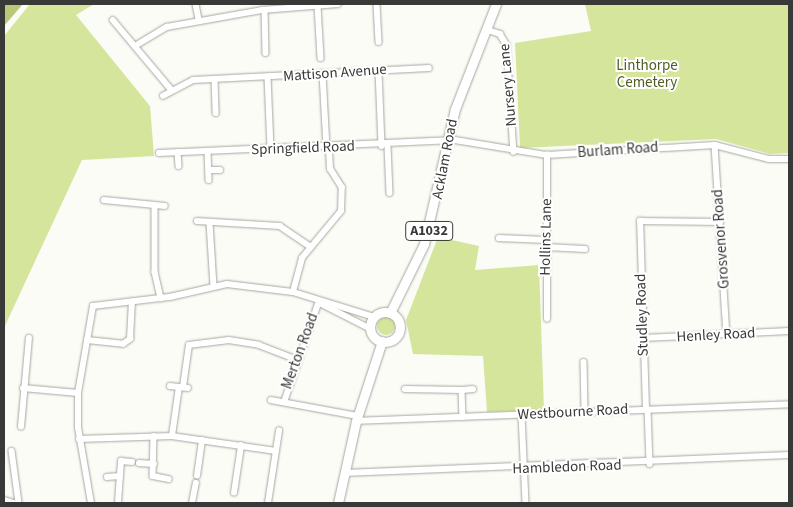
<!DOCTYPE html>
<style>
body{margin:0}
#map{position:relative;width:793px;height:507px;overflow:hidden;background:#fafcf5;font-family:"Source Sans 3",sans-serif}
div>[style]{position:absolute}
[style*='--x']{left:calc(var(--x)*1px);top:calc(var(--y)*1px);width:calc(var(--w)*1px);rotate:calc(var(--a)*1deg)}
.green>*{inset:0;background:#d5e69c}
.round{border-radius:50%}
.forest>*{inset:0;background:#b8c979}
.roads{filter:drop-shadow(0 0 1px #a6a7a1) drop-shadow(0 0 1px #a6a7a1)}
.street>*{height:5.5px;margin:-2.75px;padding:0 2.75px;transform-origin:2.75px;border-radius:2.75px;background:#fff}
.primary>*{height:9px;margin:-4.5px;padding:0 4.5px;transform-origin:4.5px;border-radius:4.5px;background:#fff}
.primary>.ring{margin:-4.5px;padding:0;box-sizing:content-box;background:none;border:9px solid #fff;border-radius:50%}
span{translate:-50% -50%;white-space:nowrap;text-align:center;line-height:1.15;-webkit-text-stroke:4px #fff;paint-order:stroke}
.shield-label span{padding:1px 4px;background:#fff;border:1px solid;border-radius:4px;-webkit-text-stroke-width:0}
.shield-label{font-size:14px;color:#393937;font-weight:700}
.park-label{font-size:15px;color:#515c23}
.street-label{font-size:15px;color:#393937}
.frame{position:absolute;inset:0;border:5px solid #393937;pointer-events:none}
</style>
<div id="map">
<div class="green">
<i style="clip-path:polygon(30px 4px,94px 4px,76px 15px,150px 106px,154px 156px,82px 160px,4px 328px,4px 36px)"></i>
<i style="clip-path:polygon(585px 4px,789px 4px,789px 153px,770px 154px,716px 139px,520px 148px,515px 43px,591px 31px)"></i>
<i style="clip-path:polygon(438px 237px,479px 246px,475px 270px,539px 265px,544px 410px,487px 412px,483px 356px,413px 354px,406px 320px)"></i>
<i class="round" style="left:377px;top:317px;width:18px;height:18px"></i>
</div>
<div class="forest">
<i style="clip-path:polygon(5px 4px,23px 4px,4px 26px,4px 6px)"></i>
</div>
<div class="roads">
<div class="street">
<i style="--x:196;--y:4;--w:16;--a:79"></i>
<i style="--x:377;--y:4;--w:38;--a:87"></i>
<i style="--x:318;--y:6;--w:52;--a:86.7"></i>
<i style="--x:265;--y:10;--w:43;--a:88.7"></i>
<i style="--x:113;--y:20;--w:90;--a:50"></i>
<i style="--x:488;--y:30;--w:13;--a:18"></i>
<i style="--x:500;--y:34;--w:13;--a:58"></i>
<i style="--x:507;--y:45;--w:107;--a:86.3"></i>
<i style="--x:135;--y:46;--w:37;--a:-31"></i>
<i style="--x:167;--y:27;--w:97;--a:-10.1"></i>
<i style="--x:262;--y:10;--w:76;--a:-4.5"></i>
<i style="--x:379;--y:71;--w:75;--a:87.7"></i>
<i style="--x:323;--y:74;--w:73;--a:86.9"></i>
<i style="--x:268;--y:77;--w:72;--a:87.6"></i>
<i style="--x:215;--y:80;--w:33;--a:88"></i>
<i style="--x:163;--y:96;--w:34;--a:-28"></i>
<i style="--x:193;--y:80;--w:236;--a:-2.9"></i>
<i style="--x:715;--y:145;--w:189;--a:86.4"></i>
<i style="--x:388;--y:146;--w:47;--a:87.6"></i>
<i style="--x:208;--y:151;--w:29;--a:88"></i>
<i style="--x:178;--y:152;--w:14;--a:86"></i>
<i style="--x:159;--y:153;--w:296;--a:-2.5"></i>
<i style="--x:455;--y:140;--w:93;--a:9.3"></i>
<i style="--x:547;--y:155;--w:168;--a:-3.4"></i>
<i style="--x:715;--y:145;--w:56;--a:14.5"></i>
<i style="--x:769;--y:159;--w:20;--a:0"></i>
<i style="--x:209;--y:170;--w:11;--a:0"></i>
<i style="--x:104;--y:200;--w:61;--a:5.6"></i>
<i style="--x:155;--y:207;--w:65;--a:90"></i>
<i style="--x:155;--y:272;--w:27;--a:77"></i>
<i style="--x:197;--y:221;--w:83;--a:3.4"></i>
<i style="--x:280;--y:226;--w:37;--a:34"></i>
<i style="--x:210;--y:223;--w:63;--a:86.4"></i>
<i style="--x:499;--y:238;--w:47;--a:2.4"></i>
<i style="--x:546;--y:247;--w:39;--a:3"></i>
<i style="--x:293;--y:292;--w:35;--a:-75"></i>
<i style="--x:302;--y:258;--w:61;--a:-50.3"></i>
<i style="--x:341;--y:211;--w:23;--a:-88"></i>
<i style="--x:342;--y:188;--w:22;--a:-122"></i>
<i style="--x:330;--y:169;--w:22;--a:-93"></i>
<i style="--x:320;--y:303;--w:57;--a:27"></i>
<i style="--x:547;--y:319;--w:164;--a:-90"></i>
<i style="--x:643;--y:338;--w:146;--a:-2.7"></i>
<i style="--x:87;--y:340;--w:36;--a:6"></i>
<i style="--x:123;--y:344;--w:9;--a:-36"></i>
<i style="--x:130;--y:339;--w:37;--a:-87"></i>
<i style="--x:584;--y:362;--w:49;--a:88.8"></i>
<i style="--x:170;--y:386;--w:18;--a:6"></i>
<i style="--x:183;--y:387;--w:42;--a:-81.9"></i>
<i style="--x:189;--y:345;--w:40;--a:-7.1"></i>
<i style="--x:229;--y:340;--w:30;--a:9"></i>
<i style="--x:259;--y:345;--w:40;--a:21"></i>
<i style="--x:23;--y:388;--w:55;--a:5.2"></i>
<i style="--x:405;--y:389;--w:57;--a:1"></i>
<i style="--x:462;--y:390;--w:27;--a:88"></i>
<i style="--x:462;--y:390;--w:11;--a:-5"></i>
<i style="--x:271;--y:400;--w:88;--a:10.4"></i>
<i style="--x:284;--y:402;--w:107;--a:-70.9"></i>
<i style="--x:646;--y:409;--w:188;--a:-91.8"></i>
<i style="--x:640;--y:221;--w:80;--a:0.7"></i>
<i style="--x:648;--y:409;--w:55;--a:87.9"></i>
<i style="--x:522;--y:415;--w:88;--a:87.4"></i>
<i style="--x:356;--y:421;--w:433;--a:-2.2"></i>
<i style="--x:21;--y:427;--w:89;--a:-84.9"></i>
<i style="--x:154;--y:436;--w:40;--a:91.4"></i>
<i style="--x:153;--y:476;--w:16;--a:11"></i>
<i style="--x:172;--y:436;--w:49;--a:-81.9"></i>
<i style="--x:79;--y:439;--w:93;--a:-1.8"></i>
<i style="--x:172;--y:436;--w:105;--a:8.2"></i>
<i style="--x:12;--y:451;--w:52;--a:82.3"></i>
<i style="--x:139;--y:463;--w:15;--a:4"></i>
<i style="--x:344;--y:473;--w:445;--a:-2.3"></i>
<i style="--x:197;--y:476;--w:36;--a:-82"></i>
<i style="--x:107;--y:477;--w:13;--a:-4"></i>
<i style="--x:234;--y:493;--w:48;--a:-81.5"></i>
<i style="--x:4;--y:500;--w:10;--a:17"></i>
<i style="--x:91;--y:503;--w:76;--a:-99.8"></i>
<i style="--x:78;--y:428;--w:35;--a:-90"></i>
<i style="--x:78;--y:393;--w:88;--a:-80.2"></i>
<i style="--x:93;--y:306;--w:78;--a:-6.7"></i>
<i style="--x:170;--y:297;--w:58;--a:-12.8"></i>
<i style="--x:227;--y:284;--w:66;--a:6.9"></i>
<i style="--x:293;--y:292;--w:86;--a:17"></i>
<i style="--x:118;--y:503;--w:42;--a:-85.9"></i>
<i style="--x:121;--y:461;--w:11;--a:5"></i>
<i style="--x:192;--y:503;--w:20;--a:-79"></i>
<i style="--x:268;--y:503;--w:73;--a:-81.3"></i>
</div>
<div class="primary">
<i class="ring" style="left:370px;top:312px;width:21px;height:21px"></i>
<i style="--x:390;--y:313;--w:77;--a:-63.8"></i>
<i style="--x:424;--y:244;--w:139;--a:-77.1"></i>
<i style="--x:455;--y:109;--w:113;--a:-68.7"></i>
<i style="--x:338;--y:503;--w:84;--a:-77.6"></i>
<i style="--x:356;--y:421;--w:84;--a:-72"></i>
</div>
</div>
<div class="shield-label">
<span style="left:429px;top:231px">A1032</span>
</div>
<div class="park-label">
<span style="left:647px;top:74px">Linthorpe<br>Cemetery</span>
</div>
<div class="street-label">
<span style="left:335px;top:73px;rotate:-4deg">Mattison Avenue</span>
<span style="left:508px;top:85px;rotate:-95deg">Nursery Lane</span>
<span style="left:303px;top:148px;rotate:-2deg">Springfield Road</span>
<span style="left:618px;top:150px;rotate:-4deg">Burlam Road</span>
<span style="left:445px;top:159px;rotate:-79deg">Acklam Road</span>
<span style="left:546px;top:237px;rotate:-89deg">Hollins Lane</span>
<span style="left:721px;top:239px;rotate:-94deg">Grosvenor Road</span>
<span style="left:642px;top:315px;rotate:-92deg">Studley Road</span>
<span style="left:716px;top:335px;rotate:-3deg">Henley Road</span>
<span style="left:300px;top:351px;rotate:-70deg">Merton Road</span>
<span style="left:573px;top:412px;rotate:-3deg">Westbourne Road</span>
<span style="left:567px;top:467px;rotate:-2deg">Hambledon Road</span>
</div>
<div class="frame"></div>
</div>
